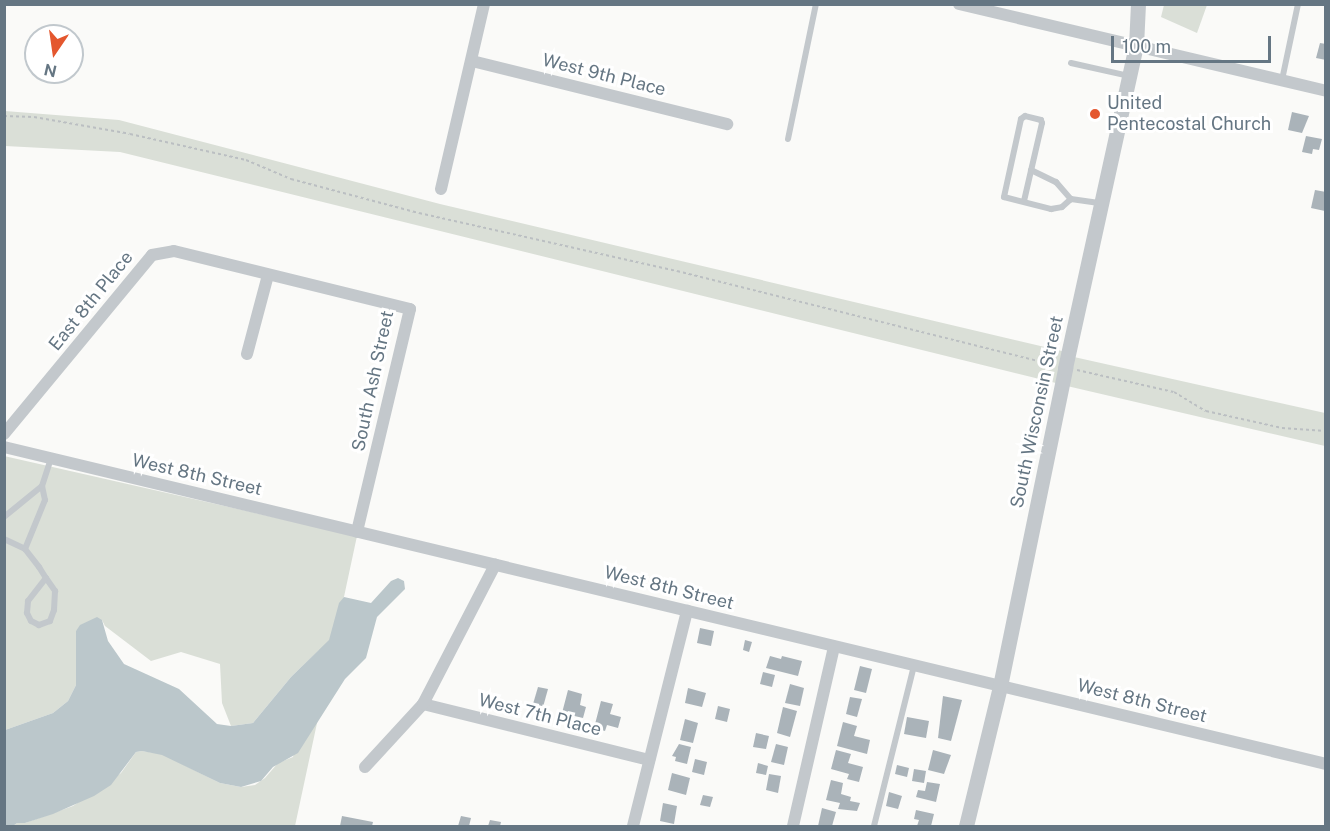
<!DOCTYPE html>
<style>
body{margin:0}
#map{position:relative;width:1330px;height:831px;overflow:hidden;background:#fafaf8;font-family:"Public Sans",sans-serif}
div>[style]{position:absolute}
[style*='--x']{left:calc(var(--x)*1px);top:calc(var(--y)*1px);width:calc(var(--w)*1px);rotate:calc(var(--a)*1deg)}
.green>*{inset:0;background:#dadfd7}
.water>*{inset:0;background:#bbc7cb}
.building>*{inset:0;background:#aab3b9}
.path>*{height:2px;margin-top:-1px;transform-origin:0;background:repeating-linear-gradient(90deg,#bbbfc2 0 3px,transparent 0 6px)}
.service>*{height:6px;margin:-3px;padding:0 3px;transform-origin:3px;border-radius:3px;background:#c3c8cc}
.minor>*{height:12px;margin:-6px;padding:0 6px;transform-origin:6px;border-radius:6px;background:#c3c8cc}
.tertiary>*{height:15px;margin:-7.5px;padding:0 7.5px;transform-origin:7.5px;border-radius:7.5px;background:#c3c8cc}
.dots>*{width:16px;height:16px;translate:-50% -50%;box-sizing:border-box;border:3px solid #fff;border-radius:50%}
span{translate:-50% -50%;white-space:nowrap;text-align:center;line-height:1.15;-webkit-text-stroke:6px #fff;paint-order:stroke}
.street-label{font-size:18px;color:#657683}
.poi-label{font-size:18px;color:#657683}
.left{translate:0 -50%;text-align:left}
.frame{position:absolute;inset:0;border:6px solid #657683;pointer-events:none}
.north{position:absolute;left:24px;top:24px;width:60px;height:60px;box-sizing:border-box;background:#fff;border:2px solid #c1c8cd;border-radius:50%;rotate:193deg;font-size:16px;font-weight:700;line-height:24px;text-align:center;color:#657683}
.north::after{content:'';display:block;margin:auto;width:21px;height:27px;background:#e4572e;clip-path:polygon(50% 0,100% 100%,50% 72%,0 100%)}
.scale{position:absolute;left:1111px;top:36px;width:160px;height:27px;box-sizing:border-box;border:3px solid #657683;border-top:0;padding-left:8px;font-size:18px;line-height:21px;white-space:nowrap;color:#657683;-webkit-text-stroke:4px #fff;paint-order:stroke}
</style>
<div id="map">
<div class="green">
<i style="clip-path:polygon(1164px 5px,1207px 5px,1197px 33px,1161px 17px)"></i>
<i style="clip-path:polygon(5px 111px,119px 120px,440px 204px,1066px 352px,1060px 384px,120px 152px,5px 146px)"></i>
<i style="clip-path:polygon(1074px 357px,1325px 413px,1325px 446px,1067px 386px)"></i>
<i style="clip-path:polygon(4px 456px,357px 536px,295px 826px,13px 826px,17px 823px,25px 823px,73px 806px,121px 773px,136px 752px,142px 751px,162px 754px,220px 783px,241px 787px,255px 785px,265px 778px,278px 763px,293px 757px,319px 650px,291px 677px,253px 723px,231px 726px,222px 703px,220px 664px,181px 652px,151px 661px,105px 626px,102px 620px,76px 631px,76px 685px,68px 701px,53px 713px,5px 730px)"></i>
</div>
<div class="water">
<i style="clip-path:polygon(398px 578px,404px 581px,405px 589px,377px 617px,366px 658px,345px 679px,298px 753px,273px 767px,261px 781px,241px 787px,220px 783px,162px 755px,142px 751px,136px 752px,111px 785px,94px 796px,53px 814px,25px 823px,17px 823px,13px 826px,5px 826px,5px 730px,53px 713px,68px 701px,76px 685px,76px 631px,80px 625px,97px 617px,102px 620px,108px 641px,124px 664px,179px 689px,217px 724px,231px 726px,253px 723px,291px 677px,329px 640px,339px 603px,344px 597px,371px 603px,391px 581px)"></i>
</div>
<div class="building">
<i style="clip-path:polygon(1320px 43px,1326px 44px,1326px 60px,1316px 58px)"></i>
<i style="clip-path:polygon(1292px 112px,1309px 116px,1302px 133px,1288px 130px)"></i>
<i style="clip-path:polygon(1306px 136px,1322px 139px,1319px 150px,1313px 149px,1312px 154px,1302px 152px)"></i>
<i style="clip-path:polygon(1315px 190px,1326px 192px,1325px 211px,1311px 208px)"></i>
<i style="clip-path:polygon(700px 628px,714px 631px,711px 646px,697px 643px)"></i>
<i style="clip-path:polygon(745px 640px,752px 642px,749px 652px,743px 650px)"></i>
<i style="clip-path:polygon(770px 656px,781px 659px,782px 656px,802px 661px,798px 676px,766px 668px)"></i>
<i style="clip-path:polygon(860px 666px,872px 669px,866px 693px,854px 690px)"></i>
<i style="clip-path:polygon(763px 672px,775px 675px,772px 687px,760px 684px)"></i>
<i style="clip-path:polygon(790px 684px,804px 688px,800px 706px,785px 703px)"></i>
<i style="clip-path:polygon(538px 687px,548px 689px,543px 707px,533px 704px)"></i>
<i style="clip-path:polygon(688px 688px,706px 693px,702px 707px,685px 703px)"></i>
<i style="clip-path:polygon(568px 690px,582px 694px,580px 705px,586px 707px,583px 718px,562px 713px)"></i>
<i style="clip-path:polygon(943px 696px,962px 700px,951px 741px,938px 738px)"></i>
<i style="clip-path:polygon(850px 697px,862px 699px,857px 717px,846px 714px)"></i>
<i style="clip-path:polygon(601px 701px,613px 704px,610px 714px,621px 717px,618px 728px,607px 725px,605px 731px,594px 728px)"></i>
<i style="clip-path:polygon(718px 706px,730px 709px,727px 722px,715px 719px)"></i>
<i style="clip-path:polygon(783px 707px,797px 711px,790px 737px,777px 733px)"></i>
<i style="clip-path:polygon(907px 717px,929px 721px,926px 738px,904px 734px)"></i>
<i style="clip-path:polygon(685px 719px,698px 723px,693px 743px,680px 740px)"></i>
<i style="clip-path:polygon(843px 722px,857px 726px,854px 736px,870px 740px,867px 754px,837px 746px)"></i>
<i style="clip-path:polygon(756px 733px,769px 736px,766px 749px,753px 747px)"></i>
<i style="clip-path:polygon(679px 744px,691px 747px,687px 764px,675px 761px,676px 757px,672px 756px)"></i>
<i style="clip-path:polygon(776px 744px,788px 747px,784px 765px,771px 762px)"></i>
<i style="clip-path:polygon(836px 750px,851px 754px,848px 763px,863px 767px,859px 782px,847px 779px,849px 774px,831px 769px)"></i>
<i style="clip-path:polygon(933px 750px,951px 755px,944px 774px,928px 770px)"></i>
<i style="clip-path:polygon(695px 759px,707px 762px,704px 775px,692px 772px)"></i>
<i style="clip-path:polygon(758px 763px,768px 766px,766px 775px,756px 773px)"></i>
<i style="clip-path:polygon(897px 765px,909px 768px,907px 777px,895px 774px)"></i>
<i style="clip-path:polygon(914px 769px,926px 771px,924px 783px,912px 781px)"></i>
<i style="clip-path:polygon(672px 773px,690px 778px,686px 795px,668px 790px)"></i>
<i style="clip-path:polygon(769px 774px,781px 776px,778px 793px,766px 790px)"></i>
<i style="clip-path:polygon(831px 780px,843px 783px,841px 794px,851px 797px,850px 801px,860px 803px,857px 811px,838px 809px,840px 803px,826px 800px)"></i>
<i style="clip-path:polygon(927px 782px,940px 784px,936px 802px,916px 797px,918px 790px,925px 791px)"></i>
<i style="clip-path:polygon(889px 792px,902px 796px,898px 809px,886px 806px)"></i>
<i style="clip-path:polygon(703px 795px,713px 797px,710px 807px,700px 805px)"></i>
<i style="clip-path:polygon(663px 803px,677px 806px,674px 824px,660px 821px)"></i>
<i style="clip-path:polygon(822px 808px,836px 812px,832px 826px,818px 826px)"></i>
<i style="clip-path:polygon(916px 810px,934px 814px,931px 826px,917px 826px,919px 820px,914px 819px)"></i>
<i style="clip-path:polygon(342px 816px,373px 822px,372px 826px,340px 826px)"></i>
<i style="clip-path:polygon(461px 816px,471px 818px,469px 826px,458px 826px)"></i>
<i style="clip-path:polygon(490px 820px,501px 822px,500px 826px,488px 826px)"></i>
</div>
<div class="path">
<i style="--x:4;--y:116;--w:30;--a:2"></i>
<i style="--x:34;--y:117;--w:97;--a:10"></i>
<i style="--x:130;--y:134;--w:119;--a:12.6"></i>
<i style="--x:246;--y:160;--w:49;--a:22.9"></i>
<i style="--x:291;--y:179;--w:132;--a:14.9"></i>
<i style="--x:419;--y:213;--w:264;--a:12.7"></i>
<i style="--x:677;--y:271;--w:389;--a:14"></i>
<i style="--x:1077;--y:370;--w:99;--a:12.8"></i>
<i style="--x:1174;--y:392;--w:37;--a:31"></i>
<i style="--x:1206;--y:411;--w:78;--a:12.6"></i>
<i style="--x:1282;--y:428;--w:44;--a:3.9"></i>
</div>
<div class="service">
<i style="--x:1071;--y:63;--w:59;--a:12.6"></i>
<i style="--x:1282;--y:80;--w:78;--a:-78.1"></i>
<i style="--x:788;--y:139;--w:138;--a:-78.3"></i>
<i style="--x:1031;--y:170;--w:28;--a:26"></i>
<i style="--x:1056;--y:182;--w:23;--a:49"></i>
<i style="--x:1071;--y:199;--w:30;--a:8"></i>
<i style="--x:1024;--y:201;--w:80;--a:-77"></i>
<i style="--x:1042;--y:123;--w:3;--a:-108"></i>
<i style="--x:1041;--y:120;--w:16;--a:-166"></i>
<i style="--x:1025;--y:116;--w:5;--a:143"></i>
<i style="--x:1021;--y:119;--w:80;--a:102.3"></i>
<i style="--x:1004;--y:197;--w:49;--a:14.3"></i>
<i style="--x:1051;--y:209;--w:11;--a:-10"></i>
<i style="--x:1062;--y:207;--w:12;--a:-42"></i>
<i style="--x:4;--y:517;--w:49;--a:-39.2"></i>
<i style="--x:4;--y:539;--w:23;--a:25"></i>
<i style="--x:25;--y:549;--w:53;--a:-67.8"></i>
<i style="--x:45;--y:500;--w:14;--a:-102"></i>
<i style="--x:42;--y:486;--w:28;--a:-72"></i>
<i style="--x:25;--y:549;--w:23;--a:52"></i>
<i style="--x:39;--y:567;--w:13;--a:58"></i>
<i style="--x:46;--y:578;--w:16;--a:55"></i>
<i style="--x:55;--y:591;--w:19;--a:93"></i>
<i style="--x:54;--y:610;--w:12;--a:110"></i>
<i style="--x:50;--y:621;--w:12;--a:160"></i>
<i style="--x:39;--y:625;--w:9;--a:-153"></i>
<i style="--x:31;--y:621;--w:9;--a:-117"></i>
<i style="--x:27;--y:613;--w:12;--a:-85"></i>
<i style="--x:28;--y:601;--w:29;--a:-52"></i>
<i style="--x:874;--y:826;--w:165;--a:-76"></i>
</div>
<div class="minor">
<i style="--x:959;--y:4;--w:377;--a:13.3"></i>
<i style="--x:472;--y:61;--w:263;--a:13.9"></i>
<i style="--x:441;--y:189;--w:190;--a:-76.9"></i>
<i style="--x:247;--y:354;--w:82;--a:-75.1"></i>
<i style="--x:4;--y:434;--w:232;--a:-50.4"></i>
<i style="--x:152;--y:255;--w:22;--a:-10"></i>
<i style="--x:174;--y:251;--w:243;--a:13.8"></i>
<i style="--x:410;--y:309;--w:229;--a:103.4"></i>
<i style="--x:4;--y:447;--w:1359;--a:13.48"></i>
<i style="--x:423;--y:704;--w:233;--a:13.9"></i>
<i style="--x:365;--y:767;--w:86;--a:-47.4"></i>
<i style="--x:423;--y:704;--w:157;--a:-62.6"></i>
<i style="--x:633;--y:826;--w:222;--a:-75.9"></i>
<i style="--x:793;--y:826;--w:184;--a:-77.1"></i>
</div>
<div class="tertiary">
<i style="--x:966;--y:826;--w:144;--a:-76.3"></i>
<i style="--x:1000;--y:686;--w:325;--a:-78.4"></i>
<i style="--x:1065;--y:368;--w:330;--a:-77.6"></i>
<i style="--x:1136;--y:46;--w:42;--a:-87.3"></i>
</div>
<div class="dots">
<i style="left:1095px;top:114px;background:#e4572e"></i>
</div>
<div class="street-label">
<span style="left:604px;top:75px;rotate:14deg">West 9th Place</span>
<span style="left:91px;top:301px;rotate:-51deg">East 8th Place</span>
<span style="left:373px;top:381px;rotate:-78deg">South Ash Street</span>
<span style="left:1037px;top:412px;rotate:-78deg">South Wisconsin Street</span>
<span style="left:197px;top:475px;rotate:13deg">West 8th Street</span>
<span style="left:669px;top:588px;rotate:14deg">West 8th Street</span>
<span style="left:1142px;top:701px;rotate:14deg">West 8th Street</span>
<span style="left:540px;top:715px;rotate:14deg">West 7th Place</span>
</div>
<div class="poi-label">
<span class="left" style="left:1107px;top:114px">United<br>Pentecostal Church</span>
</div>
<div class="frame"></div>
<div class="north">N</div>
<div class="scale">100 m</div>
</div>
